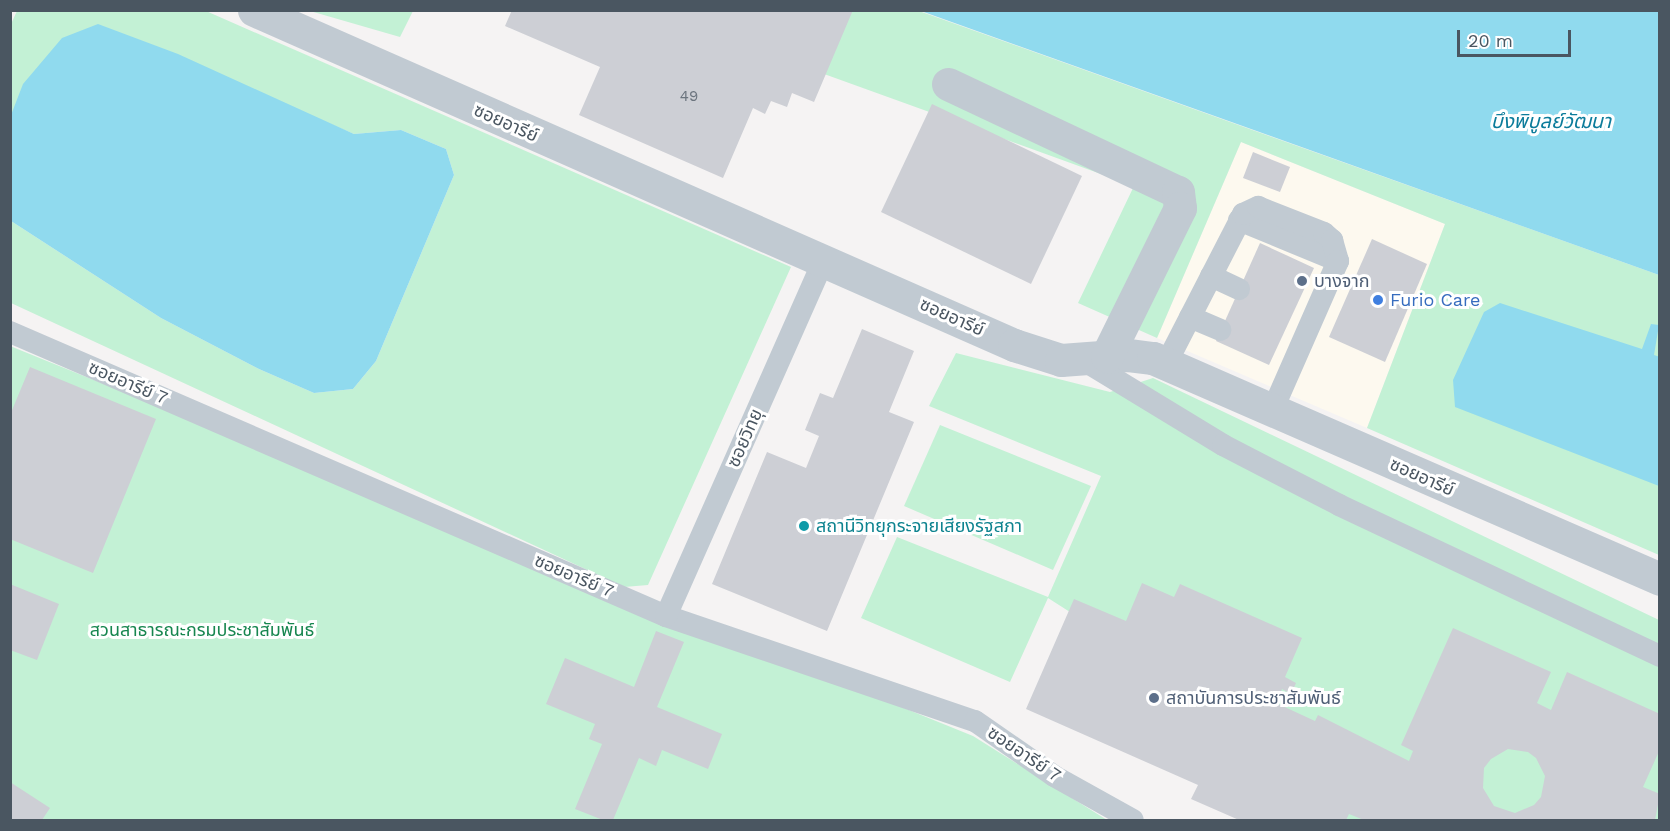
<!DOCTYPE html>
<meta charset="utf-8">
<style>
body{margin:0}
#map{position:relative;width:1670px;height:831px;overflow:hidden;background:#f5f3f3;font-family:"Work Sans","Noto Sans Thai",sans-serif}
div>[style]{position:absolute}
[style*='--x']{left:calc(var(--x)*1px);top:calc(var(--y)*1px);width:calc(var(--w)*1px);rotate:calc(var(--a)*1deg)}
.commercial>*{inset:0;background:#fdf9ef}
.green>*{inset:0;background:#c3f1d5}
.water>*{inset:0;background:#90daee}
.building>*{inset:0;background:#cdcfd5}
.lane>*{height:22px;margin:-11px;padding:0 11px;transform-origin:11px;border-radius:11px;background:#c1cad2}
.street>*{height:33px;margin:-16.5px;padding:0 16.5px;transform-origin:16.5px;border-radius:16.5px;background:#c1cad2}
.dots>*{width:16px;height:16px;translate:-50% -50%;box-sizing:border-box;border:3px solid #fff;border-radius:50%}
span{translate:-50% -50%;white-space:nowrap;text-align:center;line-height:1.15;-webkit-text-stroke:6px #fff;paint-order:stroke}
.number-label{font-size:15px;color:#6b747e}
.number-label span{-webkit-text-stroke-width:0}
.street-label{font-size:18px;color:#4a5661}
.service-label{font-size:18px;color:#4e5e75}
.left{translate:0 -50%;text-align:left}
.shop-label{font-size:18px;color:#366cbe}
.culture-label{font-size:18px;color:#0d838f}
.park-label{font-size:18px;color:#17864f}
.water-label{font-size:20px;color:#0c7c9b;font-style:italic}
.frame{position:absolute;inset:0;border:12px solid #4a5661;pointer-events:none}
.scale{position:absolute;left:1457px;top:30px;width:114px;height:27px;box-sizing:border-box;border:3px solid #4a5661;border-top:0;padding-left:8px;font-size:18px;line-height:21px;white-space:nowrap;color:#4a5661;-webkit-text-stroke:4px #fff;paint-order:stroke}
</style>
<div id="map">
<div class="commercial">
<i style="clip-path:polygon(1241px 142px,1445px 224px,1367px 428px,1157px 338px)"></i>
</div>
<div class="green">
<i style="clip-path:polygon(17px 11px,206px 11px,791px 267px,648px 585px,624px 587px,11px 303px,11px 221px,161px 318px,259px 369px,314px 393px,353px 389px,376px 361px,454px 175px,446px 149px,401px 130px,354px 134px,293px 108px,11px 115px,11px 24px)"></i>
<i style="clip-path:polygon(310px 11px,413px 11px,400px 37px)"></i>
<i style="clip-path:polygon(846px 11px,919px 11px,1659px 275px,1659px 555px,1367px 428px,1445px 224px,1241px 142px,1157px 338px,1078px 303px,1134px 186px,813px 70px)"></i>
<i style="clip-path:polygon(10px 346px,973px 736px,1107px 820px,11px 820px)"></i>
<i style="clip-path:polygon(956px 353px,1110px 392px,1153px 378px,1659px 620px,1659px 820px,1336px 820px,1347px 789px,1048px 598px,1010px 682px,861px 618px,897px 537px,1048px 597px,1101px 476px,929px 406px)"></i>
<i style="clip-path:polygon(940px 425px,1091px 486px,1053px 570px,904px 506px)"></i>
</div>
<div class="water">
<i style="clip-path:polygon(921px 11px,1659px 11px,1659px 275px)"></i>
<i style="clip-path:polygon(98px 24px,178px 54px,354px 134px,401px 130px,446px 149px,454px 175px,376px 361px,353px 389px,314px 393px,259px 369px,161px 318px,11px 221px,11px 115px,23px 84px,62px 38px)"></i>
<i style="clip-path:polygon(1500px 303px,1642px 349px,1651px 324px,1659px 325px,1654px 355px,1660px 357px,1659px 486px,1455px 407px,1453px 380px,1484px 312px)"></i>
</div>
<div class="building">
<i style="clip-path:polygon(512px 10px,853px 10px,814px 102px,792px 93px,787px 107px,771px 101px,765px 114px,753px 108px,723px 178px,579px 115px,600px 67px,505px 26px)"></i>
<i style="clip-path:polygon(932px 104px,1082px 176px,1031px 284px,881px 212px)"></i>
<i style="clip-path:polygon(1253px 152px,1290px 167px,1280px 192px,1243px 178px)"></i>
<i style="clip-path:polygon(1372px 239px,1427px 264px,1385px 362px,1329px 337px)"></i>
<i style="clip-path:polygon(1260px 243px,1314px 268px,1269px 365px,1216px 341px)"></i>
<i style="clip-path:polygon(862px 329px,914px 351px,889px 412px,914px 422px,827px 631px,712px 584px,767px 452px,806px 468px,819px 436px,805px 430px,820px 393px,833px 398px)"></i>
<i style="clip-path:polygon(30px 367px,156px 419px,93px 573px,10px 539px,10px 415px)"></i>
<i style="clip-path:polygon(evenodd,1142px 583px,1174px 597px,1180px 584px,1302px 638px,1285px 677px,1296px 683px,1291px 694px,1282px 689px,1276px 703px,1315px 721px,1318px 715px,1409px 761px,1413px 751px,1401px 745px,1453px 628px,1551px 672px,1537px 703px,1551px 710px,1567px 672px,1660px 714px,1660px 749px,1643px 787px,1660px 794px,1655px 820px,1364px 820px,1349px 814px,1346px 820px,1239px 820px,1191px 799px,1198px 785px,1026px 709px,1074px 599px,1126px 621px,1142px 583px,1508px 749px,1528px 752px,1536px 758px,1545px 776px,1541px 797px,1534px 805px,1515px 813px,1494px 806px,1483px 788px,1484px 768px,1491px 759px,1508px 749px)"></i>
<i style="clip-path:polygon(10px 584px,59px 604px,37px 660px,10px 650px)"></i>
<i style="clip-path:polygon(656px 631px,684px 642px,657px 707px,722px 734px,708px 769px,662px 750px,656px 766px,639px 758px,613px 820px,603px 820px,575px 809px,602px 744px,589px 739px,595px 724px,546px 704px,565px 658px,634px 687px)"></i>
<i style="clip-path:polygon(10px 782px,50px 808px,42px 820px,10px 820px)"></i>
</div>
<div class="lane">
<i style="--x:1239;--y:220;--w:107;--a:22.5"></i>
<i style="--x:1211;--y:276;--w:31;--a:25"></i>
<i style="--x:1190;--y:317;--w:33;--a:23"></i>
<i style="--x:10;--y:332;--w:715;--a:23.41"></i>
<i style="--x:666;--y:616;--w:326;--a:18.8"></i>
<i style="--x:975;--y:721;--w:96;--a:34.8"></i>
<i style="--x:1054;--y:776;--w:90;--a:29.1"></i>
<i style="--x:1080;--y:358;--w:167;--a:31.3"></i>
<i style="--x:1223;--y:445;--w:131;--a:27.3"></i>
<i style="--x:1339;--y:505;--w:355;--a:25.2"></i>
<i style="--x:1166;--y:364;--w:169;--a:-62.8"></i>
<i style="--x:1243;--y:214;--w:17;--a:-25"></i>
<i style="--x:1258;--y:207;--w:71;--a:21.5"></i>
<i style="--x:1324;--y:233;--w:11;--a:41"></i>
<i style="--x:1332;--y:240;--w:22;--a:74"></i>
<i style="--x:1338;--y:261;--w:164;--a:113.7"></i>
<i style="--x:666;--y:616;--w:388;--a:-66.1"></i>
</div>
<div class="street">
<i style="--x:254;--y:10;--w:831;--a:23.79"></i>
<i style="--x:1014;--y:345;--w:49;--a:17.7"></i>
<i style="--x:1061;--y:360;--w:67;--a:-4.3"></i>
<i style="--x:1128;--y:355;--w:25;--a:7"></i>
<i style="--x:1153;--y:358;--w:553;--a:23.55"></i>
<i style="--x:948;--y:84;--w:254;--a:25.2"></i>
<i style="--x:1178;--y:192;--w:16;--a:83"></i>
<i style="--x:1180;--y:208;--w:165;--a:116.3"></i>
</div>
<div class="dots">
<i style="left:1302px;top:281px;background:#5c6f8a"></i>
<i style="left:1378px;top:300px;background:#3f7fe0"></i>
<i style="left:804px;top:526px;background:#0f9aa8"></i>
<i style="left:1154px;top:698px;background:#5c6f8a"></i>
</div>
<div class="number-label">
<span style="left:689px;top:97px">49</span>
</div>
<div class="street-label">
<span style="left:506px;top:123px;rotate:24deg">ซอยอารีย์</span>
<span style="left:952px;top:317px;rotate:24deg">ซอยอารีย์</span>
<span style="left:128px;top:383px;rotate:23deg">ซอยอารีย์ 7</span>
<span style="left:745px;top:438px;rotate:-66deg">ซอยวิทยุ</span>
<span style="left:1422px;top:477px;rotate:24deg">ซอยอารีย์</span>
<span style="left:574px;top:576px;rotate:23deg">ซอยอารีย์ 7</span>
<span style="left:1024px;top:754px;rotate:34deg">ซอยอารีย์ 7</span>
</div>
<div class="service-label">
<span class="left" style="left:1314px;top:281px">บางจาก</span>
<span class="left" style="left:1166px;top:698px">สถาบันการประชาสัมพันธ์</span>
</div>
<div class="shop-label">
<span class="left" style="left:1390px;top:300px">Furio Care</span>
</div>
<div class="culture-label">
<span class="left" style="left:816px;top:526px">สถานีวิทยุกระจายเสียงรัฐสภา</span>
</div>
<div class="park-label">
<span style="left:202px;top:630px">สวนสาธารณะกรมประชาสัมพันธ์</span>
</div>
<div class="water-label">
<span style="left:1551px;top:121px">บึงพิบูลย์วัฒนา</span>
</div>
<div class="frame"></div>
<div class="scale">20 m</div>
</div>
